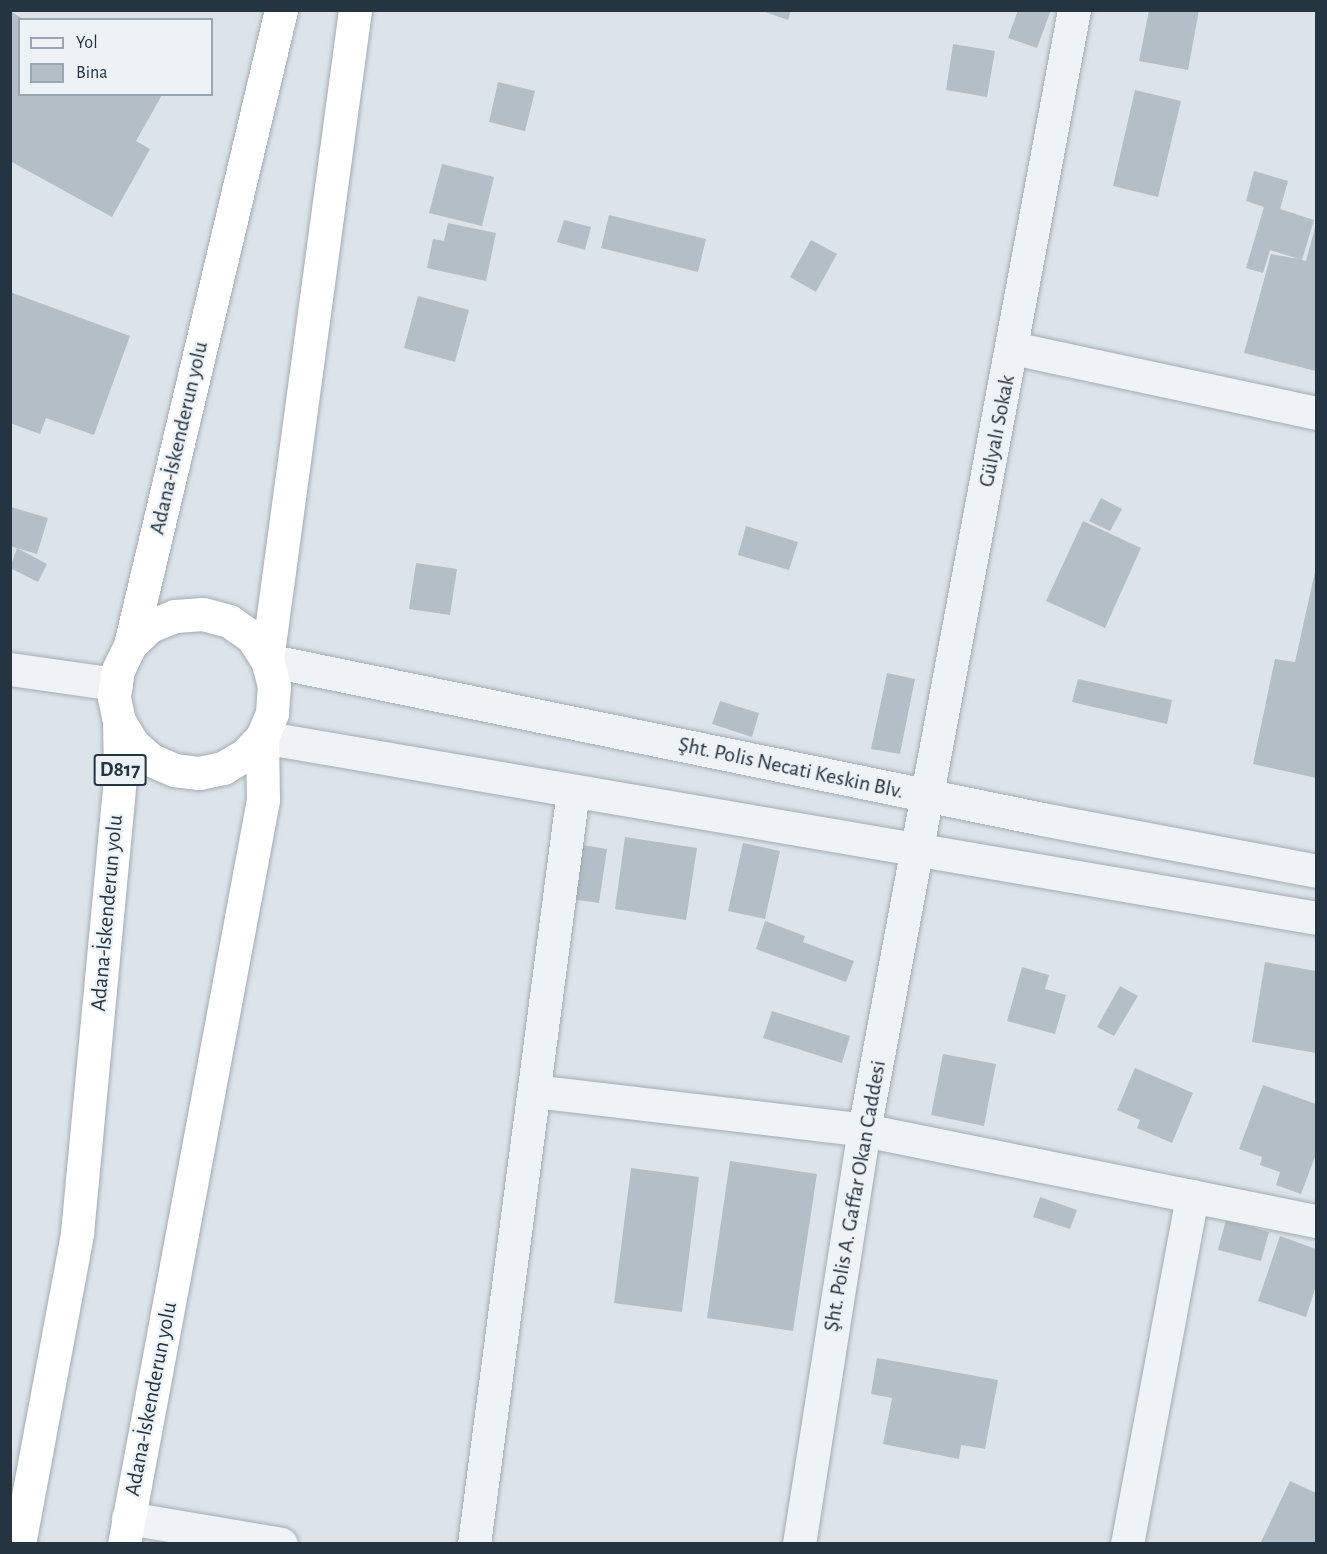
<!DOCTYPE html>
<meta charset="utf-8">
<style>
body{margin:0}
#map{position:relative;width:1327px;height:1554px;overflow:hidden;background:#dde4e9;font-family:"Alegreya Sans",sans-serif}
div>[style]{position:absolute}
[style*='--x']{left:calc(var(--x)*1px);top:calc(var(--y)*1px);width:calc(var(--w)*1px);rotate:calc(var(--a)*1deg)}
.building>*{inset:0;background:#b4bec6}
.roads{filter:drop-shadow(0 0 2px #a2acb3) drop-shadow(0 0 2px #a2acb3)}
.minor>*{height:33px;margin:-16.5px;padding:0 16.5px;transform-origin:16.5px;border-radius:16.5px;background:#f0f3f6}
.highway>*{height:33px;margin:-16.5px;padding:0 16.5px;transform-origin:16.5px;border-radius:16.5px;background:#fff}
span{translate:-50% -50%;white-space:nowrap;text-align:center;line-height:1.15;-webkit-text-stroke:4.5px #edf2f6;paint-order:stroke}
.shield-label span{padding:2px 4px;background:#edf2f6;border:2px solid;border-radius:4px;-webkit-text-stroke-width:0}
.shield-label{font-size:21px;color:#253441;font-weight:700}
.street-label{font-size:22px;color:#253441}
.frame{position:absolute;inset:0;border:12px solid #253441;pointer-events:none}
.legend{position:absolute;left:18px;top:18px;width:195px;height:78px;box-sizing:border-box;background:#edf2f6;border:2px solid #9da6ae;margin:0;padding:8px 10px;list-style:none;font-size:18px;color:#253441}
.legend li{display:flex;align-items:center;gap:12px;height:30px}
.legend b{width:30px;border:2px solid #9da6ae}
</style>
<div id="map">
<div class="building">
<i style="clip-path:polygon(759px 10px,791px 10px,788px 20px)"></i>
<i style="clip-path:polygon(1018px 10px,1051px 10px,1037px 48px,1008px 38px)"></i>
<i style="clip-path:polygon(1149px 10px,1199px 10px,1188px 70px,1139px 61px)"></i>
<i style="clip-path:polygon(10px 11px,25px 20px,20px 20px,20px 94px,162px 95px,136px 141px,150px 149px,112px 217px,10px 161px)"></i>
<i style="clip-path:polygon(953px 44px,995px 51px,987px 97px,946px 90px)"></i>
<i style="clip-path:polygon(498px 82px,535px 91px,525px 131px,489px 122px)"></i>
<i style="clip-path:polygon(1135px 90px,1181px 101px,1158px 197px,1113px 186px)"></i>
<i style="clip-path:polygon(442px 164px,494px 177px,482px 226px,429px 213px)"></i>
<i style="clip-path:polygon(1254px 171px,1288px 181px,1280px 209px,1314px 220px,1302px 260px,1306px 261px,1316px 224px,1316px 371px,1244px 353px,1271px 254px,1299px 259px,1270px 250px,1263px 273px,1246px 268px,1264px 207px,1246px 201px)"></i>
<i style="clip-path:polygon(609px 215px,706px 239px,698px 272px,601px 248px)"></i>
<i style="clip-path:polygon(564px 220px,591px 227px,585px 250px,557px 242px)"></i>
<i style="clip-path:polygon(448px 223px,496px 233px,486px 281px,427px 268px,433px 239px,444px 241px)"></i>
<i style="clip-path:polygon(811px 240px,837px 254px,816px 292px,790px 277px)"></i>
<i style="clip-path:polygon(10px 292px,130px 336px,94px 435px,46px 418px,40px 434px,10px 423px)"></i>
<i style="clip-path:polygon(418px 296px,469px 310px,455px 362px,404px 348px)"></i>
<i style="clip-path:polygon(1101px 498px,1122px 509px,1110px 531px,1089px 521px)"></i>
<i style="clip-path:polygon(11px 507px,48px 518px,37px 554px,10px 546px)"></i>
<i style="clip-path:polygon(1083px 521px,1141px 548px,1105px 628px,1046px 601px)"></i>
<i style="clip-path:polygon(746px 526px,798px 542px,789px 570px,738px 555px)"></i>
<i style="clip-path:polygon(17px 548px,47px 564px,38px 582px,10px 568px)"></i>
<i style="clip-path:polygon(416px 563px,457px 569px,450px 615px,409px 609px)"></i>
<i style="clip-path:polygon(1316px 567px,1316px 778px,1253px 764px,1275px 659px,1295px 662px)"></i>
<i style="clip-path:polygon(887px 673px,915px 679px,900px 754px,871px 749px)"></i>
<i style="clip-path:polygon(1078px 679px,1172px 700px,1167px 724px,1072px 702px)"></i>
<i style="clip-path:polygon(720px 701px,759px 713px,752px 737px,712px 724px)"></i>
<i style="clip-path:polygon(625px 837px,697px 848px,686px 920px,615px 909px)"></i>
<i style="clip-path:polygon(570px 843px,607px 849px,599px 903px,562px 898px)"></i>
<i style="clip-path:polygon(743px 843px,780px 851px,765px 919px,728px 911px)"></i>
<i style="clip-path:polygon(765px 921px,805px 936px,803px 942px,854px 961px,846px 982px,756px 949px)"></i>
<i style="clip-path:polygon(1265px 962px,1316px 971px,1316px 1053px,1252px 1042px)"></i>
<i style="clip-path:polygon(1022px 967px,1049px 975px,1045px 989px,1066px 995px,1055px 1034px,1007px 1021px)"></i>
<i style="clip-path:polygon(1120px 986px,1138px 996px,1114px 1036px,1097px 1027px)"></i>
<i style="clip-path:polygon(772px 1011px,850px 1036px,842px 1063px,763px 1038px)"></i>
<i style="clip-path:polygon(943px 1054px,996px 1064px,984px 1126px,931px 1115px)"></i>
<i style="clip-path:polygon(1135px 1068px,1193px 1093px,1172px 1143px,1137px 1128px,1140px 1120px,1117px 1110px)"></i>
<i style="clip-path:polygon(1263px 1085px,1316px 1104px,1316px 1154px,1301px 1194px,1276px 1185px,1280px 1172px,1260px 1165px,1262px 1157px,1239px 1149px)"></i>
<i style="clip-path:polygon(730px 1161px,817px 1174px,793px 1331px,707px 1318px)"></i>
<i style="clip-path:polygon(631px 1168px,699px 1177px,682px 1312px,614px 1303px)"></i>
<i style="clip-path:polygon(1040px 1197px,1077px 1210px,1070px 1229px,1033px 1217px)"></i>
<i style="clip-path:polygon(1226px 1220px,1269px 1232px,1261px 1261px,1218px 1250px)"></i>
<i style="clip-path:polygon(1280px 1236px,1316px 1249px,1316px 1286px,1306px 1317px,1258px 1301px)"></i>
<i style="clip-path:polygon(877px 1358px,998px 1380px,985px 1449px,961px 1445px,959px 1459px,883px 1444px,892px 1398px,871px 1394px)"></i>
<i style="clip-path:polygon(1290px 1481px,1316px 1493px,1316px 1544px,1260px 1544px)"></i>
</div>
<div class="roads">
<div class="minor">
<i style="--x:1013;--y:348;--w:310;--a:12.1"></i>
<i style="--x:267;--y:660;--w:791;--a:11.59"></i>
<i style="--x:1042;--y:819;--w:279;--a:10.7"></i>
<i style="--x:10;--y:669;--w:107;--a:8.1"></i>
<i style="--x:262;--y:737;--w:1069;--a:9.74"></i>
<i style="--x:534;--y:1091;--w:332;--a:6.7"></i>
<i style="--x:864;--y:1130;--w:461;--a:11.4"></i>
<i style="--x:128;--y:1518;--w:155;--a:9.6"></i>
<i style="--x:474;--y:1544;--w:759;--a:-82.51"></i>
<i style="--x:799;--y:1544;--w:419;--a:-81.1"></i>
<i style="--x:864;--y:1130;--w:1140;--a:-79.38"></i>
<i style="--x:1127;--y:1544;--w:354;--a:-79.4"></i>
</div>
<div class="highway">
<i style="--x:130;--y:645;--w:28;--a:-44"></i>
<i style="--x:150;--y:626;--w:27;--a:-22"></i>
<i style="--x:175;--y:616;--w:28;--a:-4"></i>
<i style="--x:203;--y:614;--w:27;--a:15"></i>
<i style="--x:229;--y:621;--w:28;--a:35"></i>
<i style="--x:252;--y:637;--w:27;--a:57"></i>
<i style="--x:119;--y:721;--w:26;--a:59"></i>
<i style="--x:132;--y:743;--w:25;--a:42"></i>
<i style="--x:151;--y:760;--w:25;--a:23"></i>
<i style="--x:174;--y:770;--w:25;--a:7"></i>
<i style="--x:199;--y:773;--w:25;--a:-12"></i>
<i style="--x:223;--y:768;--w:26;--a:-31"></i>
<i style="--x:245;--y:755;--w:25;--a:-47"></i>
<i style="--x:19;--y:1544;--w:316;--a:-79.4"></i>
<i style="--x:77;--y:1233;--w:459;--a:-84.6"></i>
<i style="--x:120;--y:776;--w:55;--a:-91"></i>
<i style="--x:119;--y:721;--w:25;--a:-102"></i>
<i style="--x:114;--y:697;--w:27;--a:-82"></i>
<i style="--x:118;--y:670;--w:28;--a:-64"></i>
<i style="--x:130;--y:645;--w:653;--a:-76.62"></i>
<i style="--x:124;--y:1544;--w:757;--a:-79.42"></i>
<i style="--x:263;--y:800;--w:63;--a:-90.9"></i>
<i style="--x:262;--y:737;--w:26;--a:-67"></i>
<i style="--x:272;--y:713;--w:27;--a:-86"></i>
<i style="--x:274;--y:686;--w:27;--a:-105"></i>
<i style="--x:267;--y:660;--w:656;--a:-82.29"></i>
</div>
</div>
<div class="shield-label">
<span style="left:120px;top:770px">D817</span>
</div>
<div class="street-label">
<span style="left:997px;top:431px;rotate:-79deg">Gülyalı Sokak</span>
<span style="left:179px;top:438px;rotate:-77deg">Adana-İskenderun yolu</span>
<span style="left:791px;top:768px;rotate:12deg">Şht. Polis Necati Keskin Blv.</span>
<span style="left:107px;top:913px;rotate:-85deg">Adana-İskenderun yolu</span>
<span style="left:855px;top:1196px;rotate:-80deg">Şht. Polis A. Gaffar Okan Caddesi</span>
<span style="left:151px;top:1399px;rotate:-79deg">Adana-İskenderun yolu</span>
</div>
<div class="frame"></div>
<ul class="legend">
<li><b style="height:8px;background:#f0f3f6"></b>Yol</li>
<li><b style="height:16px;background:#b4bec6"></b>Bina</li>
</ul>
</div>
